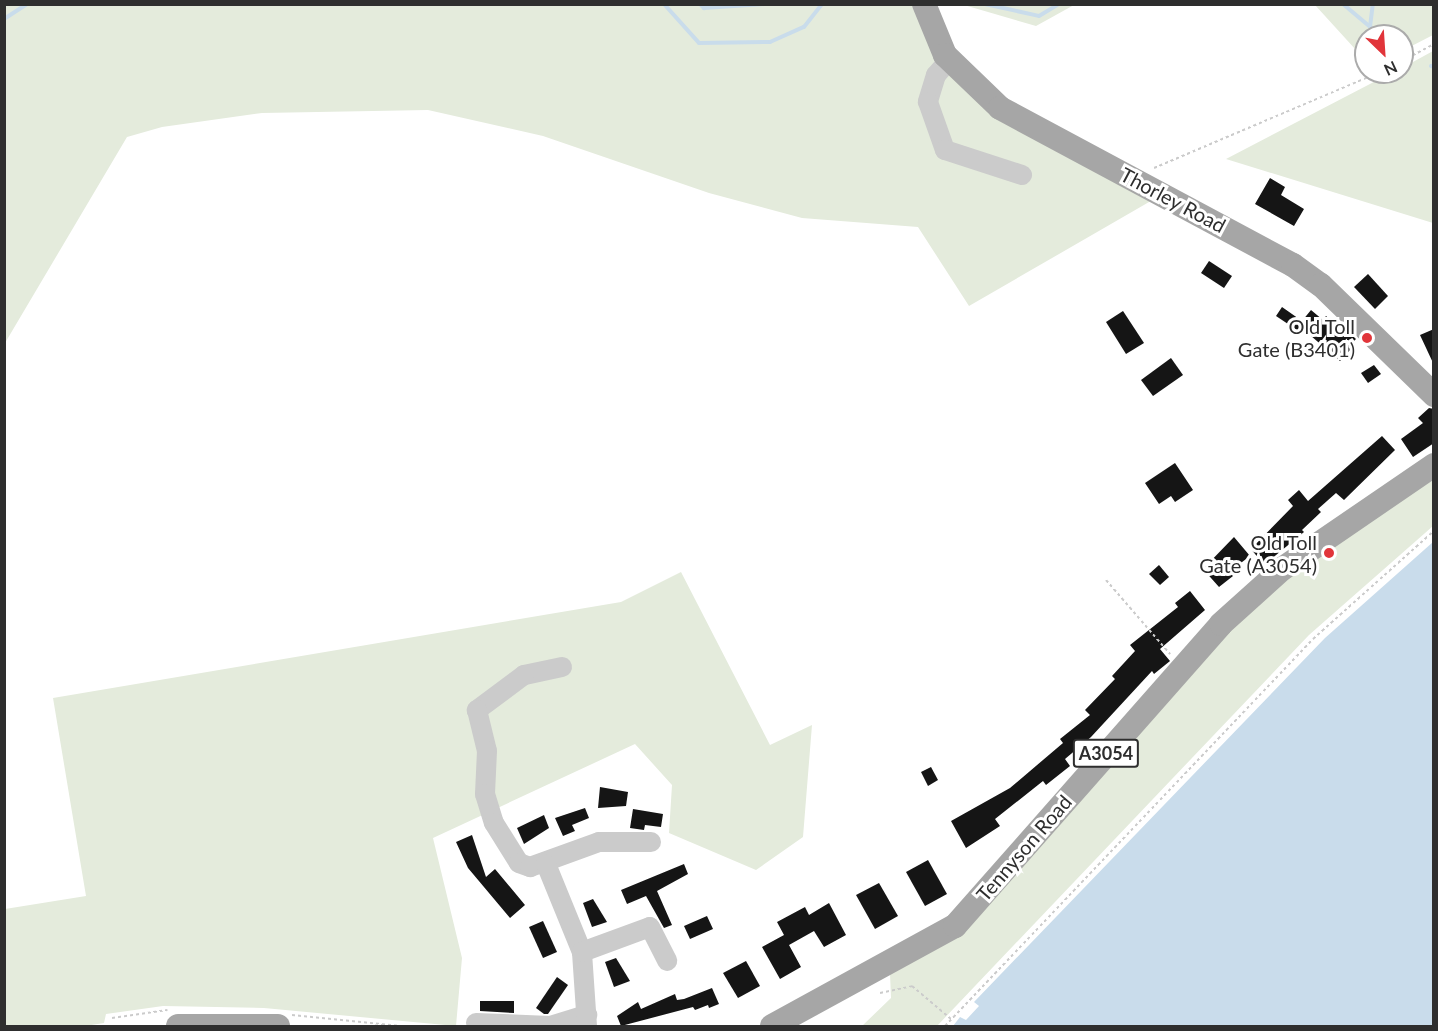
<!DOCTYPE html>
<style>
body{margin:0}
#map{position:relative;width:1438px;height:1031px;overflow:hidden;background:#fff;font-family:Lato,sans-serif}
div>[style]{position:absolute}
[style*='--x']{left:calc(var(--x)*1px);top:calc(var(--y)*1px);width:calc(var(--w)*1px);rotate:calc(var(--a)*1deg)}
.green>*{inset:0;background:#e4ebdc}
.water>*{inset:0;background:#c9dceb}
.stream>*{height:4px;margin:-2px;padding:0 2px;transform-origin:2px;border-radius:2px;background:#c9dceb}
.building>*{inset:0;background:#151515}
.path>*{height:2px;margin-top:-1px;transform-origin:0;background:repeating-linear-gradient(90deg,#cbcbcb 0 3px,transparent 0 6px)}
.minor>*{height:20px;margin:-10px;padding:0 10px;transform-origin:10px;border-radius:10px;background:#cbcbcb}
.major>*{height:24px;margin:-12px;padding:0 12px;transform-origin:12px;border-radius:12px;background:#a6a6a6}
.dots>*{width:16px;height:16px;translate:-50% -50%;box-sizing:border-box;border:3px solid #fff;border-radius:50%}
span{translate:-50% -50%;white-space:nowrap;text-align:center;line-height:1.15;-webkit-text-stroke:6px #fff;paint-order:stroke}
.shield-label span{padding:2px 4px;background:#fff;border:2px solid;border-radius:4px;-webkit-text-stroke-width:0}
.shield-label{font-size:18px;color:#2e2e2e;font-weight:700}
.street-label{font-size:20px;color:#2e2e2e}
.poi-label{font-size:20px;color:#2e2e2e}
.right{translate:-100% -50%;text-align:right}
.frame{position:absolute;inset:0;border:6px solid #2e2e2e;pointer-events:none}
.north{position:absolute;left:1354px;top:24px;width:60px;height:60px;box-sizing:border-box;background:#fff;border:2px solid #ababab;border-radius:50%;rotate:155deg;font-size:16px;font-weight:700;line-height:24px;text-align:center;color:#2e2e2e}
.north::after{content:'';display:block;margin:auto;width:21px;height:27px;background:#e1353a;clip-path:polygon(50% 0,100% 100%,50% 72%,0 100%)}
</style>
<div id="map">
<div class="green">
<i style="clip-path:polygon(4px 5px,917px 5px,939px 58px,1156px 198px,969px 306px,918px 227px,802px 218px,709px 193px,543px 136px,428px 110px,262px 113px,162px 127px,127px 137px,5px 343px)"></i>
<i style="clip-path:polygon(964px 5px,1074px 5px,1036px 26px)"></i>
<i style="clip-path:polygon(1315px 5px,1433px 5px,1433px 35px,1402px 51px,1402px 36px,1366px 36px,1366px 61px)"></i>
<i style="clip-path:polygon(1433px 51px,1433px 223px,1226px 159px,1393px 72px,1402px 72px,1402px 68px)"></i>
<i style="clip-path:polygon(1433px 474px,1433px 526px,1309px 635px,937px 1026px,862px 1026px,891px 998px,890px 974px,954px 938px,1227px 629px,1288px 576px)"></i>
<i style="clip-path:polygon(681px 572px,770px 745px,812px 725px,803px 837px,756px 870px,669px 833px,672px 785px,635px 744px,433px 838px,462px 958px,456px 1026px,264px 1008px,163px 1006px,106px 1014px,104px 1023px,85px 1026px,5px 1026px,5px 909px,86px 896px,53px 698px,621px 602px)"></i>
</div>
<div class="water">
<i style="clip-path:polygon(1433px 542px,1433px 1026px,953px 1026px,960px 1017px,966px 1020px,979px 1006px,974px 1002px,1325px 638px)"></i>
</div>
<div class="stream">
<i style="--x:664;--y:4;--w:52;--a:48.1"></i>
<i style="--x:699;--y:43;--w:71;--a:-0.8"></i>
<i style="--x:770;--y:42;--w:37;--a:-24"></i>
<i style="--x:804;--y:27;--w:29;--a:-52"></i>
<i style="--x:700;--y:4;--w:6;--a:45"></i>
<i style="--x:704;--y:8;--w:61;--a:-3.8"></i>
<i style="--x:985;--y:4;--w:55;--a:12.5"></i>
<i style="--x:1039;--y:16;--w:23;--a:-31"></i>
<i style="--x:1343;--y:4;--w:50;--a:40.1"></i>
<i style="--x:4;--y:19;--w:27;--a:-33"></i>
<i style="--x:1370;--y:27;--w:23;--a:-83"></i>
<i style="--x:1431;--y:66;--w:3;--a:18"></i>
</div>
<div class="building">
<i style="clip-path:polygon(1270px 178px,1285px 187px,1281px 195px,1304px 209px,1294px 226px,1255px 204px)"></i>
<i style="clip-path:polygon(1209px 261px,1232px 276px,1224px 288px,1201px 273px)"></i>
<i style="clip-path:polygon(1368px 274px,1388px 296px,1375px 309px,1354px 287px)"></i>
<i style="clip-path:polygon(1282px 307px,1302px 321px,1311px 310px,1323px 320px,1326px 316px,1338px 326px,1340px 324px,1356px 339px,1348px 347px,1351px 349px,1340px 361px,1303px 329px,1300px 332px,1276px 316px)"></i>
<i style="clip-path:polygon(1123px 311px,1144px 343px,1126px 354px,1106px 322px)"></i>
<i style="clip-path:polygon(1434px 329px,1434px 365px,1420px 335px)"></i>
<i style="clip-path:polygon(1171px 358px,1183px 375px,1153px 396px,1141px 380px)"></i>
<i style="clip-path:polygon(1374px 365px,1381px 374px,1368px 383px,1361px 373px)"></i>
<i style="clip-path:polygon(1429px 408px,1434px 409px,1434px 443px,1413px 457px,1401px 439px,1423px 423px,1418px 418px)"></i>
<i style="clip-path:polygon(1382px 436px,1395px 450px,1344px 500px,1336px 493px,1318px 509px,1321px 512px,1302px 530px,1304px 532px,1264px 565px,1251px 549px,1293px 506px,1288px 500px,1299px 490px,1308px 501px)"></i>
<i style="clip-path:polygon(1175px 463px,1193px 490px,1175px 502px,1171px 496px,1159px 504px,1145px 483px)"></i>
<i style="clip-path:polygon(1234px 537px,1250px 556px,1229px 572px,1233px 576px,1219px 587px,1203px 569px)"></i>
<i style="clip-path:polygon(1159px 565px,1169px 577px,1160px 585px,1149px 574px)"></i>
<i style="clip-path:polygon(1190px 591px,1205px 610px,1160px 649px,1170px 661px,1154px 674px,1152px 671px,1091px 737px,1065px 759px,1070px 766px,1046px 785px,1043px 781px,995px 819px,1000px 826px,966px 848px,951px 821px,1010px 788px,1063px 743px,1060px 739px,1090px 715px,1085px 710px,1115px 679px,1112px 676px,1135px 651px,1130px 645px,1178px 607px,1175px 603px)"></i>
<i style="clip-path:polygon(931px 767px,938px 780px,928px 786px,921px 772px)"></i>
<i style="clip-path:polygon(600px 787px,628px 792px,626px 806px,598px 808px)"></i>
<i style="clip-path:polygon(585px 808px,589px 818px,572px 825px,575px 831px,563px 836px,555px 818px)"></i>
<i style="clip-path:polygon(633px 809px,663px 814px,661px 827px,645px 825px,644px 830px,630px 828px)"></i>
<i style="clip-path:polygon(544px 815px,549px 828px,524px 844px,517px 828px)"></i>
<i style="clip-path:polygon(472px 835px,486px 877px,495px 869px,525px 905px,510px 918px,468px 868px,456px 842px)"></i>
<i style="clip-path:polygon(928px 860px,947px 894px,925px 906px,906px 872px)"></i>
<i style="clip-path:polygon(684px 864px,688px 874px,657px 891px,672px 925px,664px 928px,646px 896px,627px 904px,621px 890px)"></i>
<i style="clip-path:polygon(879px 883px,898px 916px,875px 929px,856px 895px)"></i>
<i style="clip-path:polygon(593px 899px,607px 922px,592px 927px,583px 903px)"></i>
<i style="clip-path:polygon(829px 903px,846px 935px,824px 947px,814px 931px,789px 945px,801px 967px,780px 979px,762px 947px,784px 935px,777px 922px,805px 907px,809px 915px)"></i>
<i style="clip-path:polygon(707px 916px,713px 929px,690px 939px,684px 926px)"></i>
<i style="clip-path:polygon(543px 921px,557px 952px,543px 958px,529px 927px)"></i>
<i style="clip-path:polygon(616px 958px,630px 981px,614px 987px,605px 962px)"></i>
<i style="clip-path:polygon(746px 961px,760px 986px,738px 998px,723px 973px)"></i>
<i style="clip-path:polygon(557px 977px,568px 985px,548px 1014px,544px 1014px,536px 1008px)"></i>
<i style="clip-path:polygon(712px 988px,719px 1004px,709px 1008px,708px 1005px,695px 1010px,693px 1007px,621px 1026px,617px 1016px,638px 1002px,641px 1009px,675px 994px,677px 1000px,684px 999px)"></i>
<i style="clip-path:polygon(480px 1001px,514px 1001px,514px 1013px,480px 1011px)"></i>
</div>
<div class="path">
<i style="--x:1402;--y:61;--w:36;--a:-28"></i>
<i style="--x:1154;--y:168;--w:246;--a:-23"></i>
<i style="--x:1106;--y:580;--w:98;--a:49.1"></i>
<i style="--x:880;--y:993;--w:33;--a:-12"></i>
<i style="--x:912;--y:986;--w:51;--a:40.2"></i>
<i style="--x:292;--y:1015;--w:109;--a:5.8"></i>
<i style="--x:112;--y:1018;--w:56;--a:-8.3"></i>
<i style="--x:945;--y:1026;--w:534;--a:-46.44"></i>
<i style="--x:1313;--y:639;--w:162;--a:-41.8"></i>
</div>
<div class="minor">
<i style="--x:950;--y:59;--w:21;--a:131"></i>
<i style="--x:936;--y:75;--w:28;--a:107"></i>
<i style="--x:928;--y:102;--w:51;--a:70.5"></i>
<i style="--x:945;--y:150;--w:81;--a:18"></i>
<i style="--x:562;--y:667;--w:39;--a:168"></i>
<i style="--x:524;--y:675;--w:59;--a:143.3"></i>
<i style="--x:477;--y:710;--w:42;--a:76.3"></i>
<i style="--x:487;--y:751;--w:43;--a:92.7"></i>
<i style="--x:485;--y:794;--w:30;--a:73"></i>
<i style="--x:494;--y:823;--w:47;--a:58"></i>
<i style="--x:519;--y:863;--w:12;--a:20"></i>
<i style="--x:530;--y:867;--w:73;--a:-19.9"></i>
<i style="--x:599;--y:842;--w:52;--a:0"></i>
<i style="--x:546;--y:864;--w:95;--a:67.8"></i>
<i style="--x:476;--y:1023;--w:74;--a:2.3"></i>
<i style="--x:550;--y:1026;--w:39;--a:-17"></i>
<i style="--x:587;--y:1026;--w:74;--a:-93.9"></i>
<i style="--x:582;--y:952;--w:72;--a:-20.2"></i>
<i style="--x:650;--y:927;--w:38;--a:63"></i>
</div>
<div class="major">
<i style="--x:924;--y:4;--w:55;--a:67.6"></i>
<i style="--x:945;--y:55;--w:76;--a:43.9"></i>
<i style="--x:1000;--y:108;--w:332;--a:28.2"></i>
<i style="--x:1293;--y:265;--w:34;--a:36"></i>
<i style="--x:1321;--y:285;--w:158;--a:44.2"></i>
<i style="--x:178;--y:1026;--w:100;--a:0"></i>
<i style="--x:772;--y:1026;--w:209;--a:-28.7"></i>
<i style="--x:955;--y:926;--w:402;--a:-48.6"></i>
<i style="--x:1221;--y:624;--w:82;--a:-42"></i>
<i style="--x:1282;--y:569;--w:184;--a:-34.4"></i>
</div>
<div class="dots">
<i style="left:1367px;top:338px;background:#e1353a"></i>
<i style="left:1329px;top:553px;background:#e1353a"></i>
</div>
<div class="shield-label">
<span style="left:1106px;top:753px">A3054</span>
</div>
<div class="street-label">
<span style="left:1173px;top:200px;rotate:28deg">Thorley Road</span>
<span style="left:1024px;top:848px;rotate:-49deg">Tennyson Road</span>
</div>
<div class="poi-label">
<span class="right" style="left:1355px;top:338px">Old Toll<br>Gate (B3401)</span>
<span class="right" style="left:1317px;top:554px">Old Toll<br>Gate (A3054)</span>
</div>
<div class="frame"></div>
<div class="north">N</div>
</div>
